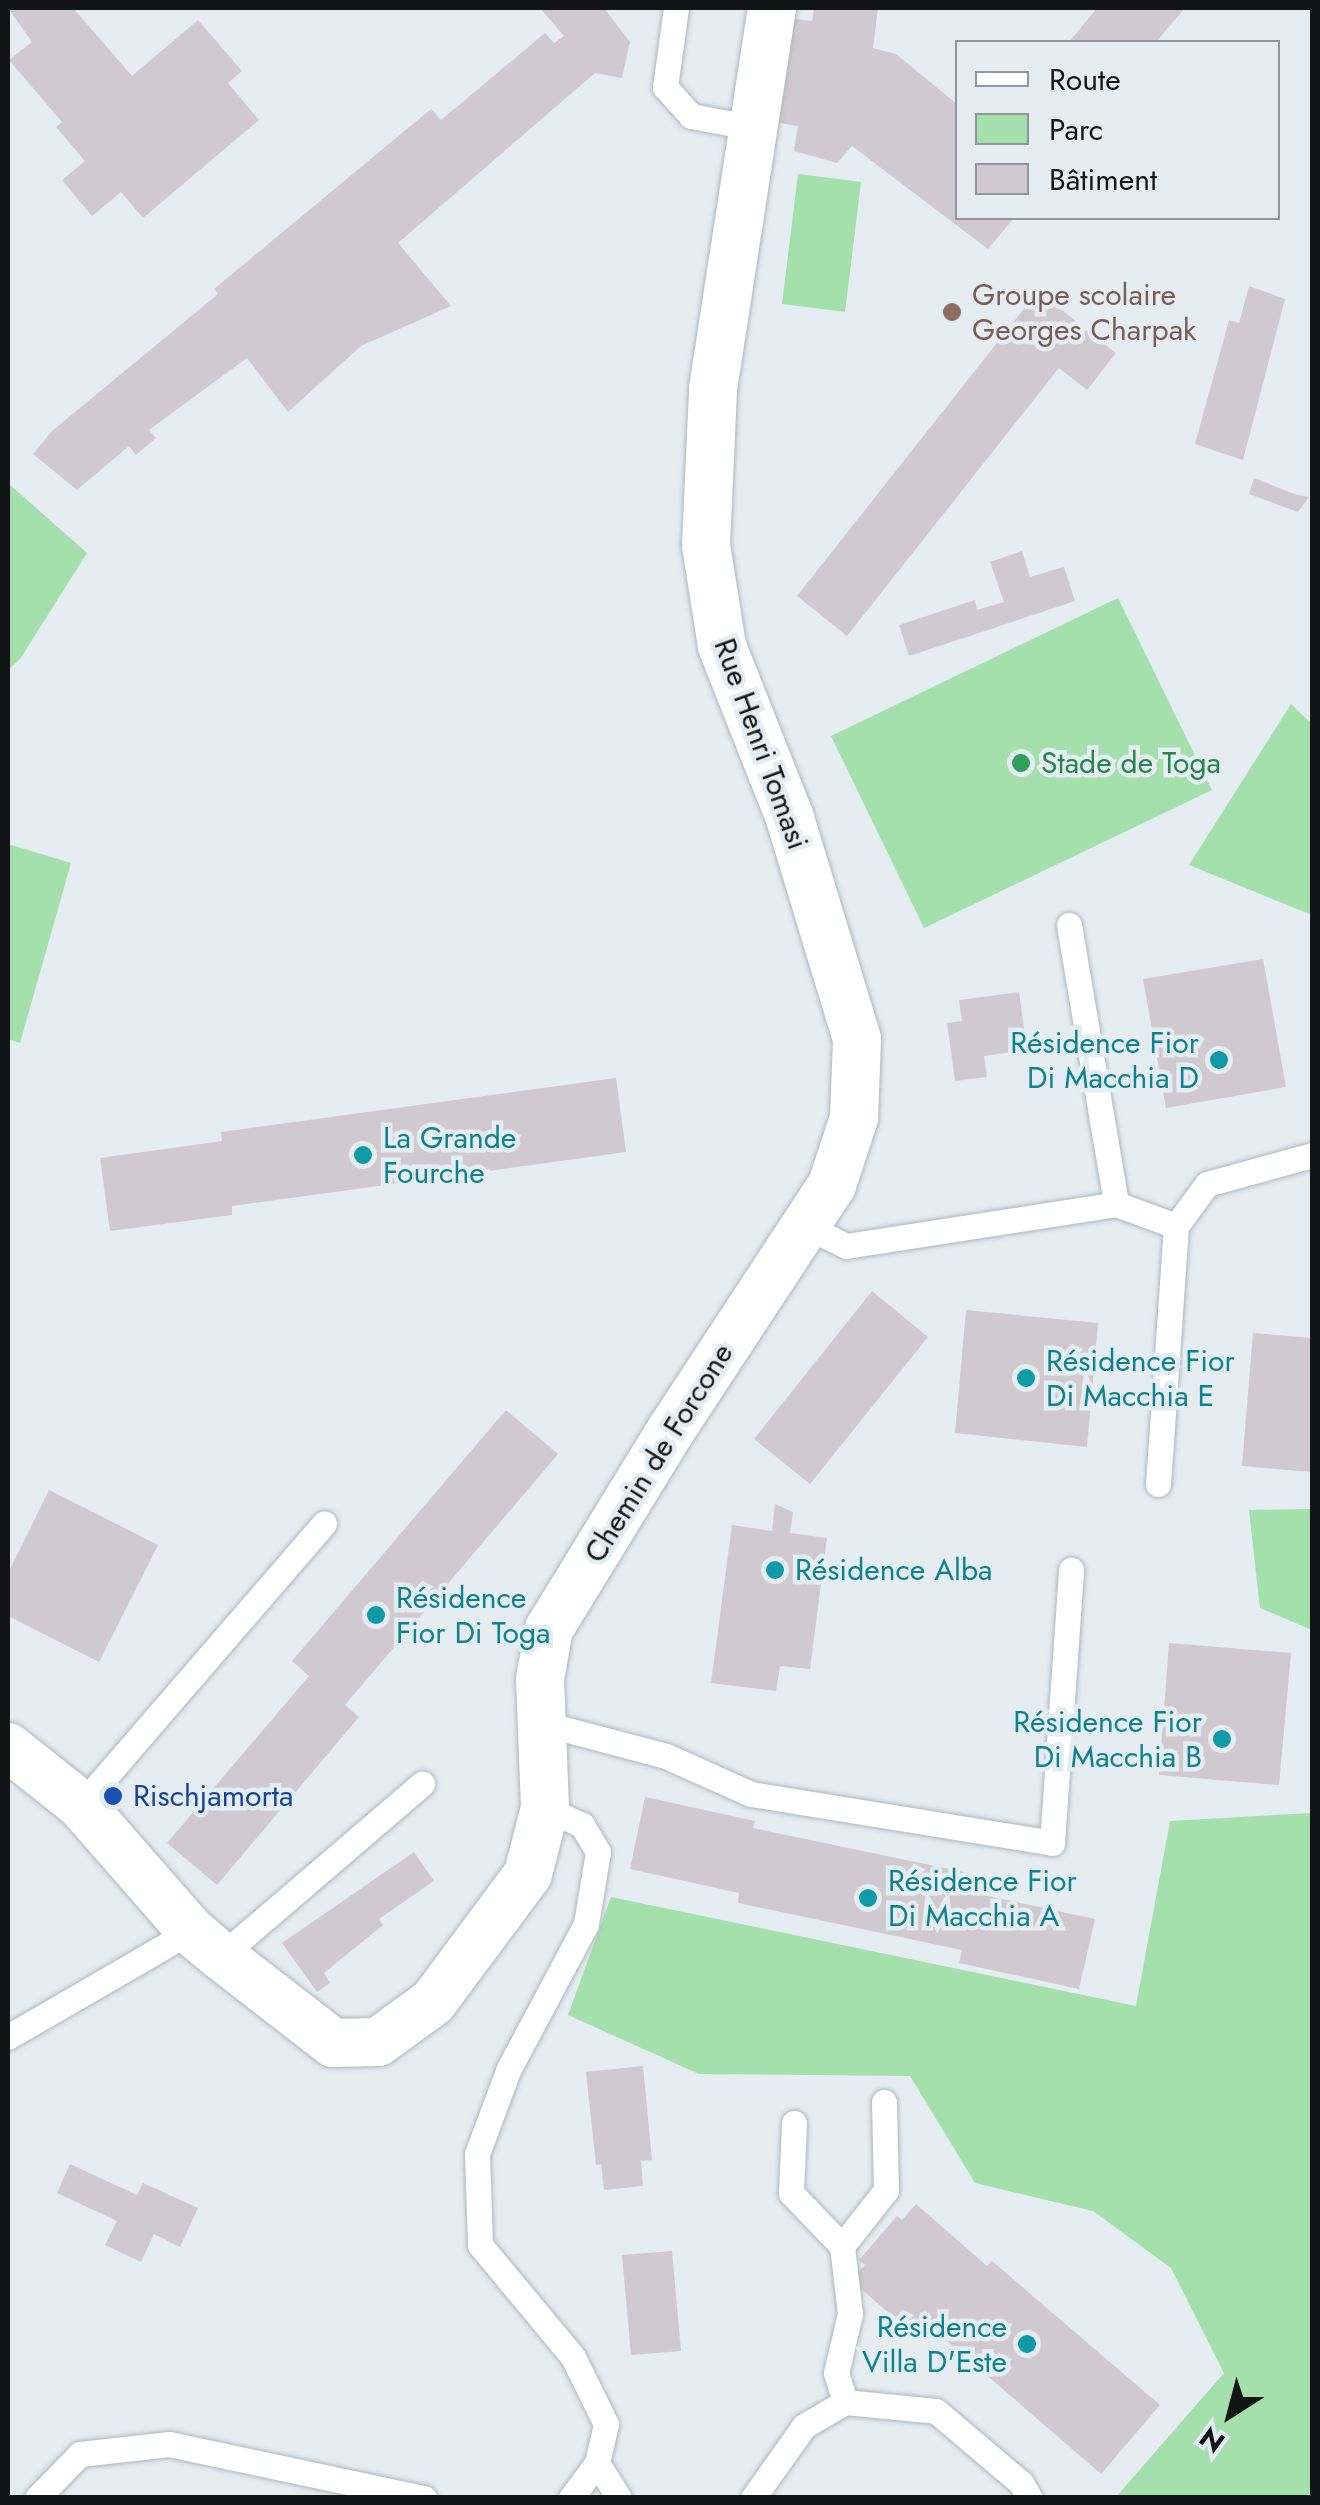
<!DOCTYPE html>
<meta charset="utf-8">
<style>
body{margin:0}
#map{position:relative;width:1320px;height:2505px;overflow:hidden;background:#e5ecf2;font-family:Jost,sans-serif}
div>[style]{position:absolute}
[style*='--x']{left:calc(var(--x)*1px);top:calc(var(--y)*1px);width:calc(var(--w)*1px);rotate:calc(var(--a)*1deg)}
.green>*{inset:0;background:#a3e0ac}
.building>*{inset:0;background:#d0cad0}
.roads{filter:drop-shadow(0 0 2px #afb6bc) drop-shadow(0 0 2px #afb6bc)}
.lane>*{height:25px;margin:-12.5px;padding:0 12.5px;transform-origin:12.5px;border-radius:12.5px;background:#fff}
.street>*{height:48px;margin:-24px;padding:0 24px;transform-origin:24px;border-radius:24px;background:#fff}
.dots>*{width:28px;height:28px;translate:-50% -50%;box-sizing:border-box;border:5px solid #e5ecf2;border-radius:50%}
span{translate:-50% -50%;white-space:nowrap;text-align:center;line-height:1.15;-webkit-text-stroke:9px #e5ecf2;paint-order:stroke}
.education-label{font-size:30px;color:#785e54}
.left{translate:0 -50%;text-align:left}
.street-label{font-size:30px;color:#121416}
.leisure-label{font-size:30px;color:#27864d}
.culture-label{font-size:30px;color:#0d838f}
.right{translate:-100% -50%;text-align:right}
.transit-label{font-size:30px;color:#164399}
.frame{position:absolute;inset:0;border:10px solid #121416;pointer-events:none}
.legend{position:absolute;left:955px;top:40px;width:325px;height:180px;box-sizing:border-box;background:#e5ecf2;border:2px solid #91969a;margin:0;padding:12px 18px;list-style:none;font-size:30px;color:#121416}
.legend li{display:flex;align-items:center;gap:20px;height:50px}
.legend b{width:50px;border:2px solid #91969a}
.north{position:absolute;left:1180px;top:2365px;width:100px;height:100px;-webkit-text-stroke:8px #e5ecf2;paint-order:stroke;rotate:216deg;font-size:28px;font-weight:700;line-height:40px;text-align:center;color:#121416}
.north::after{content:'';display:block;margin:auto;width:35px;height:45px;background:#121416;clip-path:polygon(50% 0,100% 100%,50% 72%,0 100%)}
</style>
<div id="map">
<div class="green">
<i style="clip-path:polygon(798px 174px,861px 182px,845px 312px,782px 304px)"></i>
<i style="clip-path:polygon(8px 483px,87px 553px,20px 659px,8px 670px)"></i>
<i style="clip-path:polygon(1118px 598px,1212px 790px,924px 928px,831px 736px)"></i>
<i style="clip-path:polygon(1291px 704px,1312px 724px,1312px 915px,1189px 865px)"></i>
<i style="clip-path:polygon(8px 844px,71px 863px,20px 1043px,8px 1039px)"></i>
<i style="clip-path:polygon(1312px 1509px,1312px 1630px,1260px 1608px,1249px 1510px)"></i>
<i style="clip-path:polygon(1312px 1813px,1312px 2497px,1116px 2497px,1224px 2373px,1171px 2268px,1093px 2211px,975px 2183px,910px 2076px,699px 2074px,568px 2015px,611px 1897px,1136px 2006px,1170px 1821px)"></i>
</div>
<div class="building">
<i style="clip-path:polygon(8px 8px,73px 8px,132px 76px,198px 20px,242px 71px,228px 83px,259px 120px,143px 218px,121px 192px,92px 216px,62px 180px,85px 161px,56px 127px,62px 122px,9px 60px,32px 42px)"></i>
<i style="clip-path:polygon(540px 8px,604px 8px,630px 42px,622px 78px,595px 73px,398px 243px,451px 306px,361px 346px,288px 412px,247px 358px,149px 430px,156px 438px,136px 455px,129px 446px,77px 490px,33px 454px,52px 431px,218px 294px,214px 289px,431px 109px,441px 120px,545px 33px,554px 43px,564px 36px)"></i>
<i style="clip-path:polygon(814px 8px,878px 8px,873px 48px,896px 54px,958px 105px,958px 218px,1014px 218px,988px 249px,852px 146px,837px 163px,794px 151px,798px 126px,779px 123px,795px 19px,812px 21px)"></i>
<i style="clip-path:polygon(1097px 8px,1185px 8px,1156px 42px,1069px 42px)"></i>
<i style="clip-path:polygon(1249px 286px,1285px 299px,1243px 460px,1195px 444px,1229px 320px,1239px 323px)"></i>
<i style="clip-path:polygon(1038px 291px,1116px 353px,1087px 390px,1059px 368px,847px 636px,797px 596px)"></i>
<i style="clip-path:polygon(1254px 478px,1294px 494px,1309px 497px,1298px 512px,1249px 494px)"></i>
<i style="clip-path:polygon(1022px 551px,1030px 577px,1064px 567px,1075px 601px,909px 656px,899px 625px,975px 600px,977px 610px,1004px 602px,990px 562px)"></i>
<i style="clip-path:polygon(1263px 959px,1286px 1087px,1166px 1108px,1143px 979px)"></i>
<i style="clip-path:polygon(1019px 992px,1027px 1050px,984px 1056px,987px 1077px,955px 1081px,947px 1023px,962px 1021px,959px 1000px)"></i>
<i style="clip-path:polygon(616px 1078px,626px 1152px,232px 1206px,232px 1215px,110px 1231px,100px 1158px,222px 1141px,221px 1132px)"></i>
<i style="clip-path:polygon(872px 1291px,928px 1337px,810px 1484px,754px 1439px)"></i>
<i style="clip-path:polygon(966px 1310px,1098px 1323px,1087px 1447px,955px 1433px)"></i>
<i style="clip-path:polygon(1253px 1333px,1312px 1338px,1312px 1472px,1242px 1466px)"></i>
<i style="clip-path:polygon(506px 1410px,558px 1454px,345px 1705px,359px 1717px,217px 1885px,167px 1843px,309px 1676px,292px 1661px)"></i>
<i style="clip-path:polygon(49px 1490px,158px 1545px,99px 1662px,8px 1616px,8px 1573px)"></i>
<i style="clip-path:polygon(775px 1504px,793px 1512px,790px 1533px,827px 1538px,810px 1669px,780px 1666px,776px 1691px,711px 1683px,732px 1525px,772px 1531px)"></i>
<i style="clip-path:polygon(1169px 1643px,1291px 1653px,1279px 1785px,1159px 1775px)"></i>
<i style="clip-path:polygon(645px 1797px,755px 1821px,753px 1828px,978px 1875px,974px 1893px,1095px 1919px,1079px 1989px,959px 1963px,962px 1950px,738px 1903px,739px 1893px,630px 1869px)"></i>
<i style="clip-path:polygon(414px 1852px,434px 1881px,379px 1919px,383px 1925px,324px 1973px,330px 1983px,317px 1992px,282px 1943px)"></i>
<i style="clip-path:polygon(643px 2066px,652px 2160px,641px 2161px,643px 2186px,604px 2190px,601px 2164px,596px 2165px,586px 2072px)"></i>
<i style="clip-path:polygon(70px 2164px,137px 2195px,143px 2183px,198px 2208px,180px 2247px,154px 2234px,141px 2262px,105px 2245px,117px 2221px,57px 2193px)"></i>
<i style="clip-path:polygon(916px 2204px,987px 2266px,992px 2261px,1160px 2405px,1101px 2474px,932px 2328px,921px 2341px,851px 2280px,865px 2265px,859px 2260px,897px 2216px,902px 2220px)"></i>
<i style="clip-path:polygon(672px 2251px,681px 2351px,631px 2355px,622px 2255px)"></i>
</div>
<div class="roads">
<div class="lane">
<i style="--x:676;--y:8;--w:80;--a:97.9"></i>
<i style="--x:665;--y:87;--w:39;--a:48"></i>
<i style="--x:691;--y:116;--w:65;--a:10.6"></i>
<i style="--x:1069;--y:925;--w:283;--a:80.4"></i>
<i style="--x:806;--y:1226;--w:45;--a:26.6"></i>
<i style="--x:846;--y:1246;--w:273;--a:-8.8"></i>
<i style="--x:1116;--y:1204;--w:64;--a:20.1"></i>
<i style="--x:1176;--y:1226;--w:52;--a:-53.6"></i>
<i style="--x:1207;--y:1184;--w:109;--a:-15.4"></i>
<i style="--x:1158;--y:1484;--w:259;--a:-86"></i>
<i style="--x:545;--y:1724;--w:125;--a:14.8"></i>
<i style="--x:666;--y:1756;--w:93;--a:24.1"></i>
<i style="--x:751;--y:1794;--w:305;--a:9.2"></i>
<i style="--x:1052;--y:1843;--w:274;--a:-86"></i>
<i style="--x:81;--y:1805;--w:372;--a:-49.2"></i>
<i style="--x:545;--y:1808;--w:41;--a:24.7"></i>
<i style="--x:582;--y:1825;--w:31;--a:59"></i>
<i style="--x:598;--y:1852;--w:73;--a:99.5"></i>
<i style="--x:586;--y:1924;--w:163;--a:118.1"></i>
<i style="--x:509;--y:2068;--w:92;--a:110.4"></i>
<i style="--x:477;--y:2154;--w:91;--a:88.1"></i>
<i style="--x:480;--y:2245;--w:146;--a:50.3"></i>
<i style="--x:573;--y:2357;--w:75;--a:63.8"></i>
<i style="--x:606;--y:2424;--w:40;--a:103"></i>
<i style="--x:597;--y:2463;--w:44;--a:126.6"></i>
<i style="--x:221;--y:1956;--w:265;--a:-40.6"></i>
<i style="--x:8;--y:2037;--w:211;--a:-30.1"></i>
<i style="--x:794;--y:2123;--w:70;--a:92.5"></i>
<i style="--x:791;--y:2193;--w:74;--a:46.1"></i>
<i style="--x:845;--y:2402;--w:30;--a:-107"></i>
<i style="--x:836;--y:2373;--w:61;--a:-76.7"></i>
<i style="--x:850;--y:2314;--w:68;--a:-96.7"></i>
<i style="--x:842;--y:2246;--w:71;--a:-51.8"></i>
<i style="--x:886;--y:2190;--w:88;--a:-91.3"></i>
<i style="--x:845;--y:2402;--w:91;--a:5.6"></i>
<i style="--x:936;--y:2411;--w:111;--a:40.3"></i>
<i style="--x:1021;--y:2483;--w:17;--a:59"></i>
<i style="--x:597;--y:2463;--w:41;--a:57.8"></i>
<i style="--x:37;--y:2498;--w:62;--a:-45.7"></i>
<i style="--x:80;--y:2454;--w:90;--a:-6.4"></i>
<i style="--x:169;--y:2444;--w:261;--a:12"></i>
<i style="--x:753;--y:2498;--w:88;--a:-54.7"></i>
<i style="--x:804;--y:2426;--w:48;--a:-30.3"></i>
</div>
<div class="street">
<i style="--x:8;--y:1747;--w:93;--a:38.5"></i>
<i style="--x:81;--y:1805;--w:167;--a:48.9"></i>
<i style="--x:191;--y:1931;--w:39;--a:40"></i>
<i style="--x:221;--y:1956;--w:142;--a:37.8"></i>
<i style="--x:333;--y:2043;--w:45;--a:-1.3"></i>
<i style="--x:378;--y:2042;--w:68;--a:-36"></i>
<i style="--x:433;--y:2002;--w:159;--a:-53.4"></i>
<i style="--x:528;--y:1874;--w:68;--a:-75.6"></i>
<i style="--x:545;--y:1808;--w:129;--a:-92.2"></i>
<i style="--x:540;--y:1679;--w:51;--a:-79.8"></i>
<i style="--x:549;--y:1629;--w:233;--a:-58.5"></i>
<i style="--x:671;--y:1430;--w:293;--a:-56.7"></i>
<i style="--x:832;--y:1185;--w:71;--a:-71.8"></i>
<i style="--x:854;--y:1118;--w:79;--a:-87.8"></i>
<i style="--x:857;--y:1039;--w:231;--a:-106.9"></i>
<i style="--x:790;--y:818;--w:185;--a:-111.6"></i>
<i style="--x:722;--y:646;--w:102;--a:-99"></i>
<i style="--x:706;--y:545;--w:156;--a:-87.4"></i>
<i style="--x:713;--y:389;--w:386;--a:-81.2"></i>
</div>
</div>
<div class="dots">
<i style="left:952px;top:312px;background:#8d6e63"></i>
<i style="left:1021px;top:763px;background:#2e9e5b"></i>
<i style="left:1219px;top:1060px;background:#0f9aa8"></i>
<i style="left:363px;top:1155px;background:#0f9aa8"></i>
<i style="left:1026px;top:1378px;background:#0f9aa8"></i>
<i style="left:775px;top:1570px;background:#0f9aa8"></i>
<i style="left:376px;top:1615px;background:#0f9aa8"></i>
<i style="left:1222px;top:1739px;background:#0f9aa8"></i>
<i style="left:113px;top:1796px;background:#1a4fb4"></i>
<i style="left:868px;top:1898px;background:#0f9aa8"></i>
<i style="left:1027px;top:2344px;background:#0f9aa8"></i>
</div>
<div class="education-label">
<span class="left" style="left:972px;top:312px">Groupe scolaire<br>Georges Charpak</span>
</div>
<div class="street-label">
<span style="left:761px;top:744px;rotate:70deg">Rue Henri Tomasi</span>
<span style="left:659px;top:1453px;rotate:-58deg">Chemin de Forcone</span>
</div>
<div class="leisure-label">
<span class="left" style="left:1041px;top:763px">Stade de Toga</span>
</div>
<div class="culture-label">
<span class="right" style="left:1199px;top:1060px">Résidence Fior<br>Di Macchia D</span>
<span class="left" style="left:383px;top:1155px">La Grande<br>Fourche</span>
<span class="left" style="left:1046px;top:1378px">Résidence Fior<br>Di Macchia E</span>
<span class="left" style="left:795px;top:1570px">Résidence Alba</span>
<span class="left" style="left:396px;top:1615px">Résidence<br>Fior Di Toga</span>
<span class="right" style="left:1202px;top:1739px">Résidence Fior<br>Di Macchia B</span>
<span class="left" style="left:888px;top:1898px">Résidence Fior<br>Di Macchia A</span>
<span class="right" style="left:1007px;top:2344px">Résidence<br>Villa D'Este</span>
</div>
<div class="transit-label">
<span class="left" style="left:133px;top:1796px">Rischjamorta</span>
</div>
<div class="frame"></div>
<ul class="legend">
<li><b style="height:12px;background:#fff"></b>Route</li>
<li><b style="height:28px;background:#a3e0ac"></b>Parc</li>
<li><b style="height:28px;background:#d0cad0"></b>Bâtiment</li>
</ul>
<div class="north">N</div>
</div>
